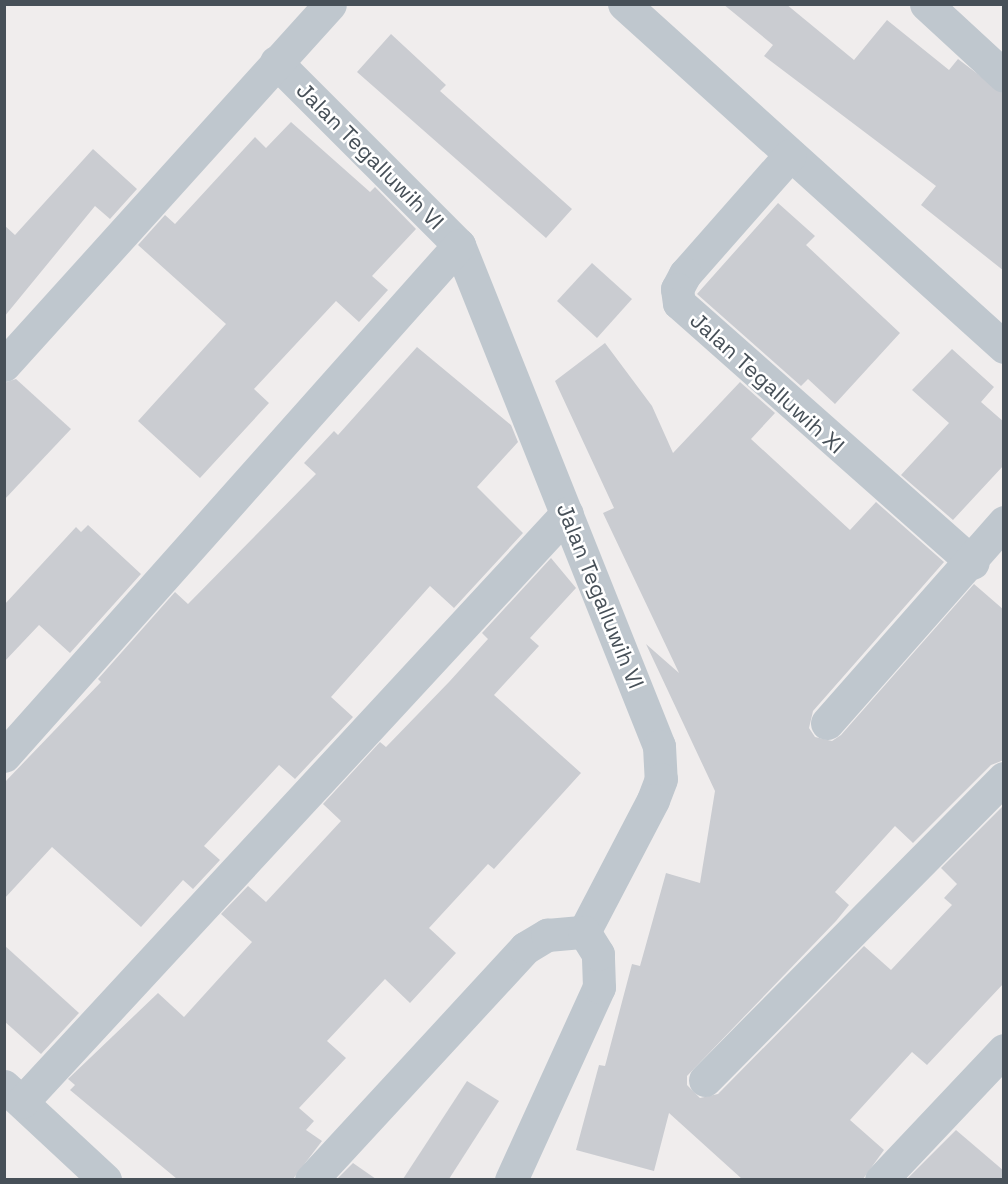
<!DOCTYPE html>
<style>
body{margin:0}
#map{position:relative;width:1008px;height:1184px;overflow:hidden;background:#f0eded;font-family:"Space Grotesk",sans-serif}
div>[style]{position:absolute}
[style*='--x']{left:calc(var(--x)*1px);top:calc(var(--y)*1px);width:calc(var(--w)*1px);rotate:calc(var(--a)*1deg)}
.building>*{inset:0;background:#caccd1}
.minor>*{height:33px;margin:-16.5px;padding:0 16.5px;transform-origin:16.5px;border-radius:16.5px;background:#bfc7ce}
span{translate:-50% -50%;white-space:nowrap;text-align:center;line-height:1.15;-webkit-text-stroke:5px #fff;paint-order:stroke}
.street-label{font-size:22px;color:#475058}
.frame{position:absolute;inset:0;border:6px solid #475058;pointer-events:none}
</style>
<div id="map">
<div class="building">
<i style="clip-path:polygon(723px 4px,786px 4px,854px 60px,887px 20px,949px 70px,958px 59px,1004px 94px,1004px 271px,921px 205px,936px 186px,764px 56px,773px 45px)"></i>
<i style="clip-path:polygon(391px 34px,446px 85px,440px 91px,572px 209px,546px 238px,357px 72px)"></i>
<i style="clip-path:polygon(291px 122px,370px 192px,375px 187px,416px 229px,372px 276px,388px 290px,359px 322px,336px 301px,254px 389px,269px 403px,200px 478px,138px 421px,226px 324px,138px 245px,165px 215px,175px 224px,255px 137px,266px 148px)"></i>
<i style="clip-path:polygon(93px 149px,137px 189px,110px 219px,95px 206px,4px 317px,4px 225px,15px 235px)"></i>
<i style="clip-path:polygon(778px 203px,815px 236px,806px 245px,900px 333px,835px 404px,808px 379px,801px 386px,697px 294px)"></i>
<i style="clip-path:polygon(592px 263px,632px 299px,597px 338px,557px 301px)"></i>
<i style="clip-path:polygon(605px 343px,652px 406px,673px 453px,740px 382px,775px 413px,751px 439px,850px 530px,876px 502px,944px 562px,813px 711px,809px 728px,815px 737px,832px 741px,841px 735px,974px 584px,1004px 610px,1004px 760px,991px 765px,913px 843px,895px 826px,835px 892px,849px 905px,836px 921px,687px 1076px,687px 1085px,700px 1098px,718px 1094px,864px 946px,891px 970px,952px 905px,944px 898px,957px 884px,941px 868px,1004px 805px,1004px 983px,927px 1065px,912px 1052px,850px 1120px,884px 1150px,863px 1179px,742px 1179px,669px 1113px,654px 1171px,576px 1150px,599px 1065px,605px 1066px,632px 964px,640px 966px,666px 873px,700px 883px,715px 791px,646px 644px,679px 673px,603px 513px,614px 508px,555px 381px)"></i>
<i style="clip-path:polygon(417px 347px,511px 425px,518px 442px,477px 487px,523px 533px,454px 608px,430px 586px,331px 697px,353px 717px,295px 779px,279px 765px,204px 846px,220px 860px,193px 889px,183px 880px,141px 927px,52px 847px,4px 899px,4px 783px,101px 682px,98px 679px,175px 592px,188px 604px,316px 474px,304px 463px,334px 431px,338px 435px)"></i>
<i style="clip-path:polygon(952px 349px,994px 387px,981px 402px,1004px 422px,1004px 465px,953px 520px,901px 475px,949px 423px,912px 390px)"></i>
<i style="clip-path:polygon(16px 379px,71px 429px,4px 500px,4px 383px)"></i>
<i style="clip-path:polygon(88px 525px,141px 574px,70px 653px,39px 625px,4px 662px,4px 605px,76px 527px,81px 532px)"></i>
<i style="clip-path:polygon(551px 558px,576px 588px,530px 638px,539px 646px,494px 695px,581px 773px,494px 869px,488px 864px,429px 928px,456px 953px,410px 1003px,385px 979px,327px 1041px,346px 1058px,299px 1108px,314px 1121px,306px 1130px,322px 1141px,293px 1179px,177px 1179px,70px 1090px,75px 1085px,68px 1079px,158px 993px,184px 1017px,252px 942px,221px 914px,248px 886px,266px 902px,341px 821px,323px 804px,380px 742px,386px 747px,449px 682px,488px 639px,482px 633px)"></i>
<i style="clip-path:polygon(4px 945px,79px 1013px,41px 1054px,4px 1021px)"></i>
<i style="clip-path:polygon(467px 1081px,499px 1101px,449px 1179px,403px 1179px)"></i>
<i style="clip-path:polygon(956px 1130px,1004px 1171px,1004px 1179px,907px 1179px)"></i>
<i style="clip-path:polygon(353px 1163px,376px 1179px,337px 1179px)"></i>
</div>
<div class="minor">
<i style="--x:624;--y:4;--w:512;--a:42.07"></i>
<i style="--x:926;--y:4;--w:106;--a:42.7"></i>
<i style="--x:276;--y:62;--w:259;--a:45"></i>
<i style="--x:459;--y:245;--w:539;--a:68.24"></i>
<i style="--x:659;--y:746;--w:33;--a:87"></i>
<i style="--x:661;--y:779;--w:22;--a:111"></i>
<i style="--x:653;--y:800;--w:149;--a:117.6"></i>
<i style="--x:790;--y:155;--w:159;--a:131.4"></i>
<i style="--x:685;--y:274;--w:17;--a:118"></i>
<i style="--x:677;--y:289;--w:14;--a:82"></i>
<i style="--x:679;--y:303;--w:392;--a:41.5"></i>
<i style="--x:4;--y:365;--w:486;--a:-47.9"></i>
<i style="--x:827;--y:723;--w:268;--a:-48.6"></i>
<i style="--x:4;--y:756;--w:684;--a:-48.32"></i>
<i style="--x:705;--y:1080;--w:425;--a:-45.3"></i>
<i style="--x:4;--y:1086;--w:138;--a:42.9"></i>
<i style="--x:22;--y:1102;--w:802;--a:-47.22"></i>
<i style="--x:311;--y:1180;--w:316;--a:-47.3"></i>
<i style="--x:525;--y:948;--w:26;--a:-31"></i>
<i style="--x:547;--y:935;--w:37;--a:-5"></i>
<i style="--x:511;--y:1180;--w:212;--a:-65.5"></i>
<i style="--x:599;--y:987;--w:33;--a:-92"></i>
<i style="--x:598;--y:954;--w:26;--a:-122"></i>
<i style="--x:881;--y:1180;--w:179;--a:-46.6"></i>
</div>
<div class="street-label">
<span style="left:370px;top:156px;rotate:45deg">Jalan Tegalluwih VI</span>
<span style="left:767px;top:383px;rotate:42deg">Jalan Tegalluwih XI</span>
<span style="left:600px;top:596px;rotate:68deg">Jalan Tegalluwih VI</span>
</div>
<div class="frame"></div>
</div>
